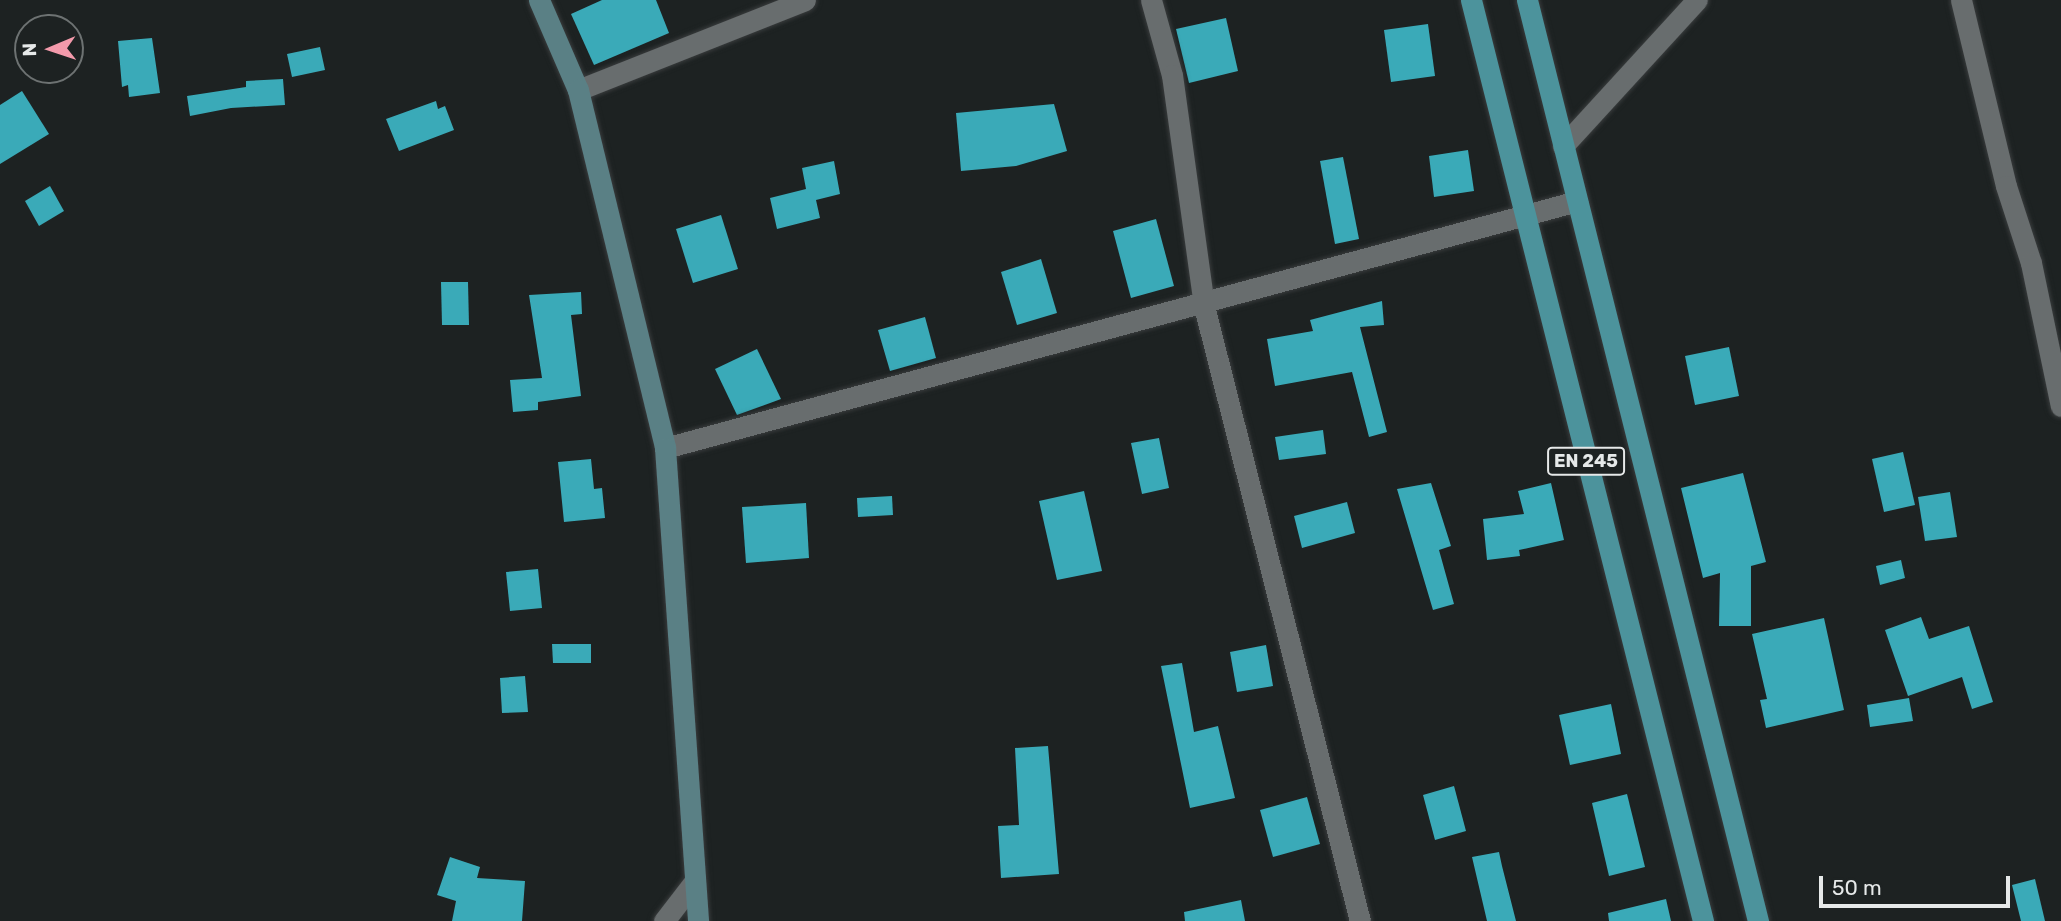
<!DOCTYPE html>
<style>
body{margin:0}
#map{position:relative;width:2061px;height:921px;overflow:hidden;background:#1d2222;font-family:Rubik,sans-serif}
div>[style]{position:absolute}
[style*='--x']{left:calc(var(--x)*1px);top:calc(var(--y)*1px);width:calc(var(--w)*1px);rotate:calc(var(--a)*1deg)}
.building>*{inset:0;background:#3aaab8}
.roads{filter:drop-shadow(0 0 2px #393c3d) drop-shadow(0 0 2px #393c3d)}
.street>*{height:21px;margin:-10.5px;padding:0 10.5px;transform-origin:10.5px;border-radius:10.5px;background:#686d6e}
.secondary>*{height:21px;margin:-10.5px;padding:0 10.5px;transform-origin:10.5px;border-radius:10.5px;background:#5a8085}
.primary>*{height:21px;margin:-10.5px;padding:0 10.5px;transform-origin:10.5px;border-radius:10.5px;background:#4c939c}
span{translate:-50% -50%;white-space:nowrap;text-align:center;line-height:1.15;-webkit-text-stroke:7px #1d2222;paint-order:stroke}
.shield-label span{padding:2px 5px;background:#1d2222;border:2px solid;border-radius:5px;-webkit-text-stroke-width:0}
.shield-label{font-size:18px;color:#e6e9e9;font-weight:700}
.north{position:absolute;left:14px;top:14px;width:70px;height:70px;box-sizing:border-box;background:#1d2222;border:2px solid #6d7272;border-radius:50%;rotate:268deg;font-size:19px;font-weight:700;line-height:28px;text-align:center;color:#e6e9e9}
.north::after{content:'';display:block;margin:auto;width:24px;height:32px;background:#f39aab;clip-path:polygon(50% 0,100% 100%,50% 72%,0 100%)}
.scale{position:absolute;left:1819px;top:876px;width:191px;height:32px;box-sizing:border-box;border:4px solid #e6e9e9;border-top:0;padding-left:9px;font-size:21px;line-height:24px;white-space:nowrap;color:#e6e9e9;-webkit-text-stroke:5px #1d2222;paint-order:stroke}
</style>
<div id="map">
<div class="building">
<i style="clip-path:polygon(602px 0,656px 0,669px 33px,594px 65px,571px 14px)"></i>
<i style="clip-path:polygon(1226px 18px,1238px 71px,1189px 83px,1176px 29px)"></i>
<i style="clip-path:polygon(1428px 24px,1435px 76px,1391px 82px,1384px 30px)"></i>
<i style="clip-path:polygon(152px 38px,160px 93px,129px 97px,128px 85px,122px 87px,118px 41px)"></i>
<i style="clip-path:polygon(320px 47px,325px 70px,292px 77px,287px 54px)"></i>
<i style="clip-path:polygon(283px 79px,285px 105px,231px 108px,190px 116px,187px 96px,246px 87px,246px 81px)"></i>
<i style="clip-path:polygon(22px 91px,49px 134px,0 164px,0 105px)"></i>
<i style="clip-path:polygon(436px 101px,438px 109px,445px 106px,454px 130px,399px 151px,386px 119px)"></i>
<i style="clip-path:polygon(1054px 104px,1067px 151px,1016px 166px,961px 171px,956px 113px)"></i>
<i style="clip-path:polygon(1468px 150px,1474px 191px,1434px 197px,1429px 156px)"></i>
<i style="clip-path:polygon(1343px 157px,1359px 239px,1335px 244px,1320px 161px)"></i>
<i style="clip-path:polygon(834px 161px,840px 194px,816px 200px,820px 218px,777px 229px,770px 198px,806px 189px,802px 168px)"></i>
<i style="clip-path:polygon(50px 186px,64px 211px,39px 226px,25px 201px)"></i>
<i style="clip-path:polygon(721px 215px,738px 269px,693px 283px,676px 229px)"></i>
<i style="clip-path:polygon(1156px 219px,1174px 286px,1131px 298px,1113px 231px)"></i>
<i style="clip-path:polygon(1041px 259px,1057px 313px,1017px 325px,1001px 272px)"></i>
<i style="clip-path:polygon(441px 282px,468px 282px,469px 325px,442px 325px)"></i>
<i style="clip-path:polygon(581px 292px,582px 314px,571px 315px,581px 396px,538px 402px,538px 410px,513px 412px,510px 380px,542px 378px,529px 295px)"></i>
<i style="clip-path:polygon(1382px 301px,1384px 325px,1360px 327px,1387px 432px,1369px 437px,1352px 372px,1275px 386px,1267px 339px,1313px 331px,1310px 320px)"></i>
<i style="clip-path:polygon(925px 317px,936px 358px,890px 371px,878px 330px)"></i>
<i style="clip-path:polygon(1729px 347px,1739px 396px,1695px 405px,1685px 356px)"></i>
<i style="clip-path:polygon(757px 349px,781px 399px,737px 415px,715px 369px)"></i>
<i style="clip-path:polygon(1323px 430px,1326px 454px,1279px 460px,1275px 437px)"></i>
<i style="clip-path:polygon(1159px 438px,1169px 488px,1142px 494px,1131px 443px)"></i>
<i style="clip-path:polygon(1903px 452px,1915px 505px,1884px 512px,1872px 459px)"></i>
<i style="clip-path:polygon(591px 459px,594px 489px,602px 488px,605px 518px,564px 522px,558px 462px)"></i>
<i style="clip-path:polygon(1743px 473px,1766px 562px,1751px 566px,1751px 626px,1719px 626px,1720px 573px,1703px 578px,1681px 488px)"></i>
<i style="clip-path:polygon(1431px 483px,1451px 546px,1439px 550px,1454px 604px,1433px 610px,1397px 489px)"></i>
<i style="clip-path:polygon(1551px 483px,1564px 540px,1519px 550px,1520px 556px,1487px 560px,1483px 519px,1524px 514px,1518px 491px)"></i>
<i style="clip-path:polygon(1084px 491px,1102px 571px,1057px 580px,1039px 501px)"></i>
<i style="clip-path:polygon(1950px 492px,1957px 537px,1925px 541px,1918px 497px)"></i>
<i style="clip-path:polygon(892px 496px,893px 515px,858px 517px,857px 498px)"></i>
<i style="clip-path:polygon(1347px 502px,1355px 533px,1302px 548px,1294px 516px)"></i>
<i style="clip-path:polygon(806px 503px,809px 558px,746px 563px,742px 507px)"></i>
<i style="clip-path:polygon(1901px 560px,1905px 578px,1880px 585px,1876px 566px)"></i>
<i style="clip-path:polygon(538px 569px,542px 608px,510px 611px,506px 572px)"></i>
<i style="clip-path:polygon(1921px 617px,1929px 639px,1969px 626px,1993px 702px,1972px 709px,1962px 677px,1908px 696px,1885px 630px)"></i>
<i style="clip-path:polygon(1824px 618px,1844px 710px,1766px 728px,1760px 700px,1767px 699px,1752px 634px)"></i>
<i style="clip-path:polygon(552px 644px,591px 644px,591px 663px,553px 663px)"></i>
<i style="clip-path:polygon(1266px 645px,1273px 686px,1237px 692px,1230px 652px)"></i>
<i style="clip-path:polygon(1182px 663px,1194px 732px,1218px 726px,1235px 798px,1190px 808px,1161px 666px)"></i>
<i style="clip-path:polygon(525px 676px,528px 712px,502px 713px,500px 678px)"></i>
<i style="clip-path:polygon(1909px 698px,1913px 721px,1870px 727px,1867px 705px)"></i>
<i style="clip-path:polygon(1611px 704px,1621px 754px,1570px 765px,1559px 715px)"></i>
<i style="clip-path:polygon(1048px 746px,1059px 874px,1001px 878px,998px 826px,1019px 825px,1015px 748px)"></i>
<i style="clip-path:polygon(1454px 786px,1466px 831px,1435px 840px,1423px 795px)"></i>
<i style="clip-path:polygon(1627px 794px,1645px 867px,1609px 876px,1592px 803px)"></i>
<i style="clip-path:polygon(1307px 797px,1320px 844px,1273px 857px,1260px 810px)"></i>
<i style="clip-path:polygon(1499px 852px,1502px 866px,1516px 921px,1487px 921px,1472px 857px)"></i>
<i style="clip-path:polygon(450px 857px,480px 867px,477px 878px,525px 881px,522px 921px,452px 921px,456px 901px,437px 895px)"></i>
<i style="clip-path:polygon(2035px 879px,2045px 921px,2021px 921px,2012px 885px)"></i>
<i style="clip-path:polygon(1666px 899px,1671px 921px,1609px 921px,1608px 913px)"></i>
<i style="clip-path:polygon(1241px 900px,1245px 921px,1185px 921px,1184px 912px)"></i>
</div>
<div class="roads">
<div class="street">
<i style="--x:1151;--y:0;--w:78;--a:74.4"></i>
<i style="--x:1172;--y:75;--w:233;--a:82.1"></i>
<i style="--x:1204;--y:306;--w:634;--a:75.77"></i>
<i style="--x:1961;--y:0;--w:191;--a:76.4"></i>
<i style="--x:2006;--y:186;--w:81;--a:72"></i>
<i style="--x:2031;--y:263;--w:146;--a:78.2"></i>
<i style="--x:578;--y:90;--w:244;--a:-21.6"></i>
<i style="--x:1563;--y:146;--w:198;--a:-47.5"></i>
<i style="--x:665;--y:448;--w:945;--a:-15.15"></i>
<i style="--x:664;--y:921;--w:49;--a:-52.4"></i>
</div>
<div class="secondary">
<i style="--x:539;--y:0;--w:98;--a:66.6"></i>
<i style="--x:578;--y:90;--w:368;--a:76.3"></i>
<i style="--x:665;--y:448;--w:474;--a:86"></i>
</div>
<div class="primary">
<i style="--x:1471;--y:0;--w:950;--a:75.86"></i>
<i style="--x:1527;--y:0;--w:950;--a:75.92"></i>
</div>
</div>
<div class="shield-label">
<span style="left:1586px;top:461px">EN 245</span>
</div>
<div class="north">N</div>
<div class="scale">50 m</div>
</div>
